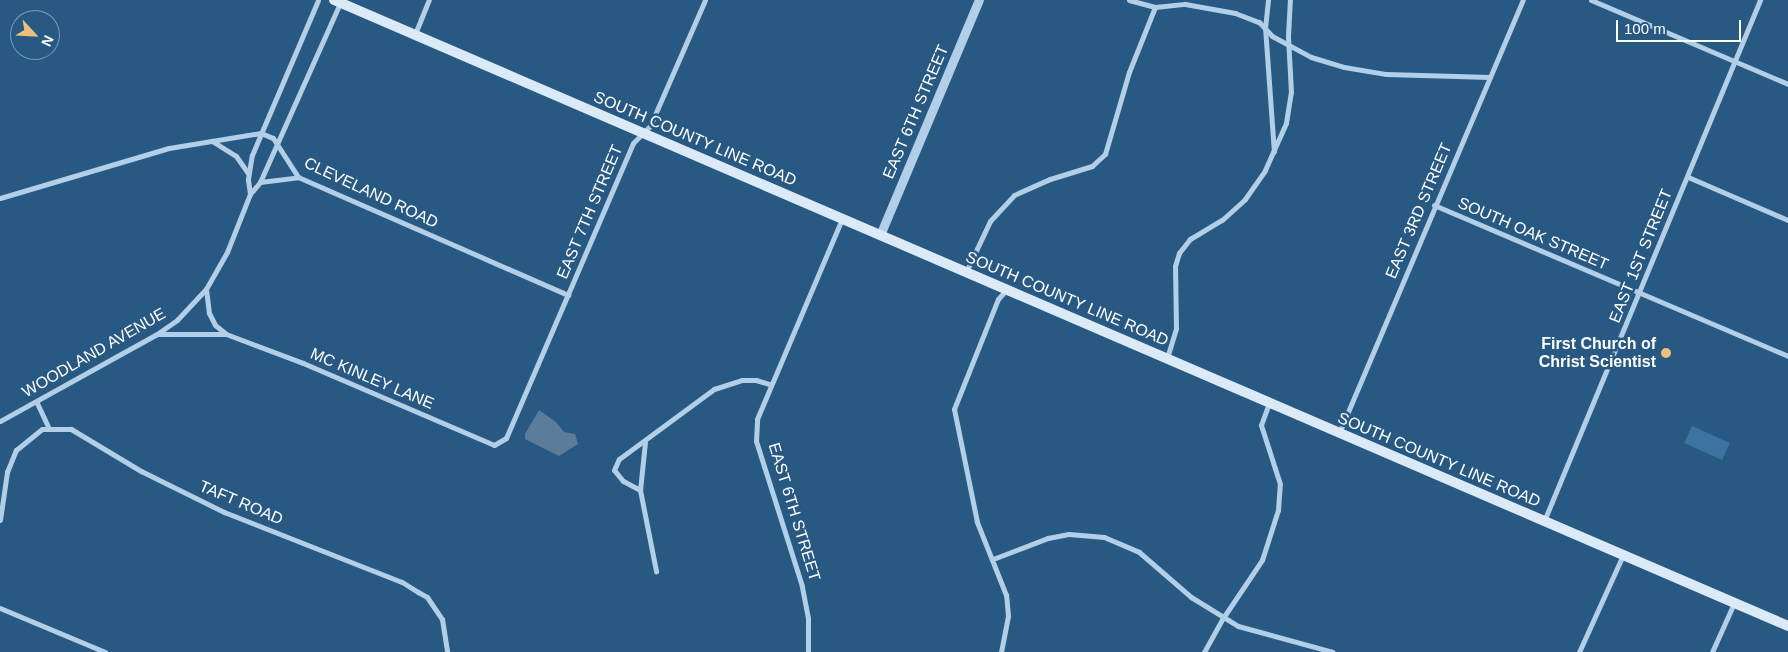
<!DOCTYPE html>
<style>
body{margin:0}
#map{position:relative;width:1788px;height:652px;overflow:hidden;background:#285983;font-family:Helvetica,sans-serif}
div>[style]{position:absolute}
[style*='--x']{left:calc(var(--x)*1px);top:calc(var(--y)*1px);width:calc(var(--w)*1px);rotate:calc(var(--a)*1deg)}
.green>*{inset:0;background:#3d73a0}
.water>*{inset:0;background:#5b7d9a}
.minor>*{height:5px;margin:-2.5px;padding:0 2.5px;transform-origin:2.5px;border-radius:2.5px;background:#b2cfe7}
.tertiary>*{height:9px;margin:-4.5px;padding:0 4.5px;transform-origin:4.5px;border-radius:4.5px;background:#b2cfe7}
.secondary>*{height:10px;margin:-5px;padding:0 5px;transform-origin:5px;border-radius:5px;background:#dbeaf6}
.dots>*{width:14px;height:14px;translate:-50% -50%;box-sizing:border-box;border:2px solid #285983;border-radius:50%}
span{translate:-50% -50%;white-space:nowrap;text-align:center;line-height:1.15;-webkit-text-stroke:5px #285983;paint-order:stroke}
.street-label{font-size:16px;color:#fff}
.poi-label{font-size:16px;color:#fff;font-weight:700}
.right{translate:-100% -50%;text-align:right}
.north{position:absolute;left:10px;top:10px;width:50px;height:50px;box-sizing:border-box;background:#285983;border:1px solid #7e9bb5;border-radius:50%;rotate:115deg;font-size:14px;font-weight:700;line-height:20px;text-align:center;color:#fff}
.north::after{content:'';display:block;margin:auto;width:18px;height:22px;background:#eec178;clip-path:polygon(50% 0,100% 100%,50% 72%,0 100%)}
.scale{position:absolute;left:1616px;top:20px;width:125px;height:22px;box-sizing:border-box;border:2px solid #fff;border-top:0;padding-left:6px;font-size:15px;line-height:18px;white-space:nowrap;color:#fff;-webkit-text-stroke:4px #285983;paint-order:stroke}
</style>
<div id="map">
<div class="green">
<i style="clip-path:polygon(1692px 426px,1730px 443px,1722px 460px,1684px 443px)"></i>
</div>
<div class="water">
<i style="clip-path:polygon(539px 410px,556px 422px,564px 432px,575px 434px,578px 444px,559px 456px,525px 439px,525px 434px)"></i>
</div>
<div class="minor">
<i style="--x:1129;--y:0;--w:27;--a:15"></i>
<i style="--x:1155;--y:7;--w:30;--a:-6"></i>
<i style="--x:1185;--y:4;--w:51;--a:10.2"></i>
<i style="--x:1235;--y:13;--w:26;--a:21"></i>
<i style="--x:1259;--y:22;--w:19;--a:47"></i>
<i style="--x:1272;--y:36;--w:44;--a:28.3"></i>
<i style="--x:1311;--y:57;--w:34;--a:17"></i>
<i style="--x:1344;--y:67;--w:43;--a:9.5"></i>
<i style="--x:1386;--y:74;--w:104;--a:1.7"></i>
<i style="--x:1268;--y:0;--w:27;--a:96"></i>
<i style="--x:1265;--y:27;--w:125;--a:85.9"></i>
<i style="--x:1591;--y:0;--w:214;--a:23.1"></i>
<i style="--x:415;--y:34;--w:37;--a:-68"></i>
<i style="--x:212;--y:141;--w:28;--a:32"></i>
<i style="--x:236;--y:156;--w:21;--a:55"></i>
<i style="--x:1688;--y:177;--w:109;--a:23.3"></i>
<i style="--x:260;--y:182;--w:38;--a:-7"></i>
<i style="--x:250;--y:194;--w:15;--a:-98"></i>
<i style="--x:248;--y:179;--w:24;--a:-81"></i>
<i style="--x:252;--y:155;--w:168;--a:-66.9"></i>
<i style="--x:0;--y:198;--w:176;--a:-16.5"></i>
<i style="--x:169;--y:148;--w:93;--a:-9.3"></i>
<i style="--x:261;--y:133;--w:13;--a:23"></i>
<i style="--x:273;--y:138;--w:46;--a:57.3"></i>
<i style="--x:298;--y:177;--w:295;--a:23.6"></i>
<i style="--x:1434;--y:205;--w:385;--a:23.1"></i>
<i style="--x:966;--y:272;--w:56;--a:-64.8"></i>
<i style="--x:990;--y:221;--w:35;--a:-47"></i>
<i style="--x:1014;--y:195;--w:39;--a:-24"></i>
<i style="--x:1050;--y:179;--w:44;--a:-17.2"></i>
<i style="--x:1092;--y:166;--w:18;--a:-43"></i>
<i style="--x:1105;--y:154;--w:85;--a:-73.7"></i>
<i style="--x:1129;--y:72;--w:70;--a:-68.2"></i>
<i style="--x:206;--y:289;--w:24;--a:83"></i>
<i style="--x:209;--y:313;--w:13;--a:63"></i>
<i style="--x:215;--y:325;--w:14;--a:39"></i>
<i style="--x:226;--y:334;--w:82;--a:20.6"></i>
<i style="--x:303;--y:363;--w:208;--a:23.2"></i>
<i style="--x:494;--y:445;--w:14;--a:-30"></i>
<i style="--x:506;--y:438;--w:321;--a:-66.7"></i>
<i style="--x:633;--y:143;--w:24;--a:-45"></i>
<i style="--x:650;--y:126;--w:137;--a:-66.4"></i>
<i style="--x:158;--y:334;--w:68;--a:0"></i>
<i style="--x:1167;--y:358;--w:31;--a:-73"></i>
<i style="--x:1176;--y:328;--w:62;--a:-90.9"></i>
<i style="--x:1175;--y:266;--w:14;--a:-73"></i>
<i style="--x:1179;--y:253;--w:18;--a:-52"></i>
<i style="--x:1190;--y:239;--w:37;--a:-31"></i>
<i style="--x:1222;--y:220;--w:31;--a:-42"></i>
<i style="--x:1245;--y:199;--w:35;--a:-55"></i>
<i style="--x:1265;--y:170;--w:51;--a:-65.9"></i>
<i style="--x:1286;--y:123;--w:31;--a:-81"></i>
<i style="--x:1291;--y:92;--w:56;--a:-93.1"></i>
<i style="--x:1288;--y:36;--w:36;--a:-87"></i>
<i style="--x:37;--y:403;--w:26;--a:65"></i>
<i style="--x:0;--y:421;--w:179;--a:-29"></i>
<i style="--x:157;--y:334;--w:24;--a:-35"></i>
<i style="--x:177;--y:320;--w:42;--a:-46.9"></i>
<i style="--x:206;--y:289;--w:43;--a:-60.4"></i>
<i style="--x:227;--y:252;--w:62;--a:-68.4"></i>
<i style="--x:250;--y:194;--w:16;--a:-50"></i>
<i style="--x:260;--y:182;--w:196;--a:-65.9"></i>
<i style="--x:1339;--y:433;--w:470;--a:-67"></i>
<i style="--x:645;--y:442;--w:48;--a:95.9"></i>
<i style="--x:640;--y:490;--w:83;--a:78.8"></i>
<i style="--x:640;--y:490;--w:19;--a:-152"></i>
<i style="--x:623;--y:481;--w:14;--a:-129"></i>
<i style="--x:614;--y:470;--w:12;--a:-66"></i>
<i style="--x:619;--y:459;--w:118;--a:-36.4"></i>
<i style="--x:714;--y:389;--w:29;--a:-18"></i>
<i style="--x:742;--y:380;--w:14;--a:0"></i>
<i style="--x:756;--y:380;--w:14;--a:17"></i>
<i style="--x:0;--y:520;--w:49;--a:-81.7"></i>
<i style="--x:7;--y:472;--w:24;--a:-68"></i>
<i style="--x:16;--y:450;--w:33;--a:-39"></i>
<i style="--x:42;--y:429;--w:29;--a:0"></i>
<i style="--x:71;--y:429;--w:82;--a:31"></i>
<i style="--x:141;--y:471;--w:93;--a:26.3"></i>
<i style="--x:224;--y:512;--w:191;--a:21.5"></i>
<i style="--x:402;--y:582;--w:19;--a:32"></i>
<i style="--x:418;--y:592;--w:10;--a:29"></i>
<i style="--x:427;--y:597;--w:27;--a:56"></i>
<i style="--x:442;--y:619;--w:33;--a:81"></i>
<i style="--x:1544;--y:521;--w:564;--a:-67.48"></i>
<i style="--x:993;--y:559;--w:59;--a:-20.9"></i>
<i style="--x:1048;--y:538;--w:21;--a:-11"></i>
<i style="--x:1069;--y:534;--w:35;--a:5"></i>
<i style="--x:1104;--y:537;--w:38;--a:23"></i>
<i style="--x:1139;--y:552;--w:69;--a:40.9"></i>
<i style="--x:1191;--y:597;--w:55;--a:31.7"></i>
<i style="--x:1238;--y:626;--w:98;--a:15.3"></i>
<i style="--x:0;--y:608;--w:114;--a:22.7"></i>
<i style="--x:808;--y:652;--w:34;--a:-90"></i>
<i style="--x:808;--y:618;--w:33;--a:-101"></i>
<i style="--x:802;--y:586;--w:152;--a:-107.6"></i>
<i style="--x:756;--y:441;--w:22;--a:-87"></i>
<i style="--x:757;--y:419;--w:217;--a:-67"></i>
<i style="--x:1001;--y:652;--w:37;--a:-79"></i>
<i style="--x:1008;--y:616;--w:21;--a:-95"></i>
<i style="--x:1006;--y:595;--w:79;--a:-111.7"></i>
<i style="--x:977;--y:522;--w:115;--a:-101.5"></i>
<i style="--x:954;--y:409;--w:118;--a:-68.2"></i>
<i style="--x:998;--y:299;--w:12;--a:-48"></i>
<i style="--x:1204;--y:652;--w:39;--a:-61"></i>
<i style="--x:1223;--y:618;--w:70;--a:-56.1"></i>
<i style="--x:1262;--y:560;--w:52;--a:-72.3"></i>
<i style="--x:1278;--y:510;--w:26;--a:-86"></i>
<i style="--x:1280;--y:484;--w:62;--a:-107.9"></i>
<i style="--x:1261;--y:425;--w:23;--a:-70"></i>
<i style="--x:1579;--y:652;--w:107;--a:-65.6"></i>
<i style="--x:1712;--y:652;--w:54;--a:-65.8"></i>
</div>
<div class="tertiary">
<i style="--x:880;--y:235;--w:255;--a:-67.2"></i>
</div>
<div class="secondary">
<i style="--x:334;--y:0;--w:1583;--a:23.29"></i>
</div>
<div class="dots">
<i style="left:1666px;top:353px;background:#eec178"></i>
</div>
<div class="street-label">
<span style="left:916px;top:112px;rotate:-67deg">EAST 6TH STREET</span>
<span style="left:695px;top:139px;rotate:23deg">SOUTH COUNTY LINE ROAD</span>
<span style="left:371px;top:193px;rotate:25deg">CLEVELAND ROAD</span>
<span style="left:1419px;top:211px;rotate:-67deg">EAST 3RD STREET</span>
<span style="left:590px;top:212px;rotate:-67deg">EAST 7TH STREET</span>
<span style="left:1533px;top:234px;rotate:23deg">SOUTH OAK STREET</span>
<span style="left:1641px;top:256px;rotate:-68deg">EAST 1ST STREET</span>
<span style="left:1067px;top:299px;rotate:23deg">SOUTH COUNTY LINE ROAD</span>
<span style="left:94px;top:353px;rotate:-30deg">WOODLAND AVENUE</span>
<span style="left:372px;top:379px;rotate:23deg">MC KINLEY LANE</span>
<span style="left:1439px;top:460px;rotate:23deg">SOUTH COUNTY LINE ROAD</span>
<span style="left:241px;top:503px;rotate:23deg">TAFT ROAD</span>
<span style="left:794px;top:512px;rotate:73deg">EAST 6TH STREET</span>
</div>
<div class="poi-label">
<span class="right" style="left:1656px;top:353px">First Church of<br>Christ Scientist</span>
</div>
<div class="north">N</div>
<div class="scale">100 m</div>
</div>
